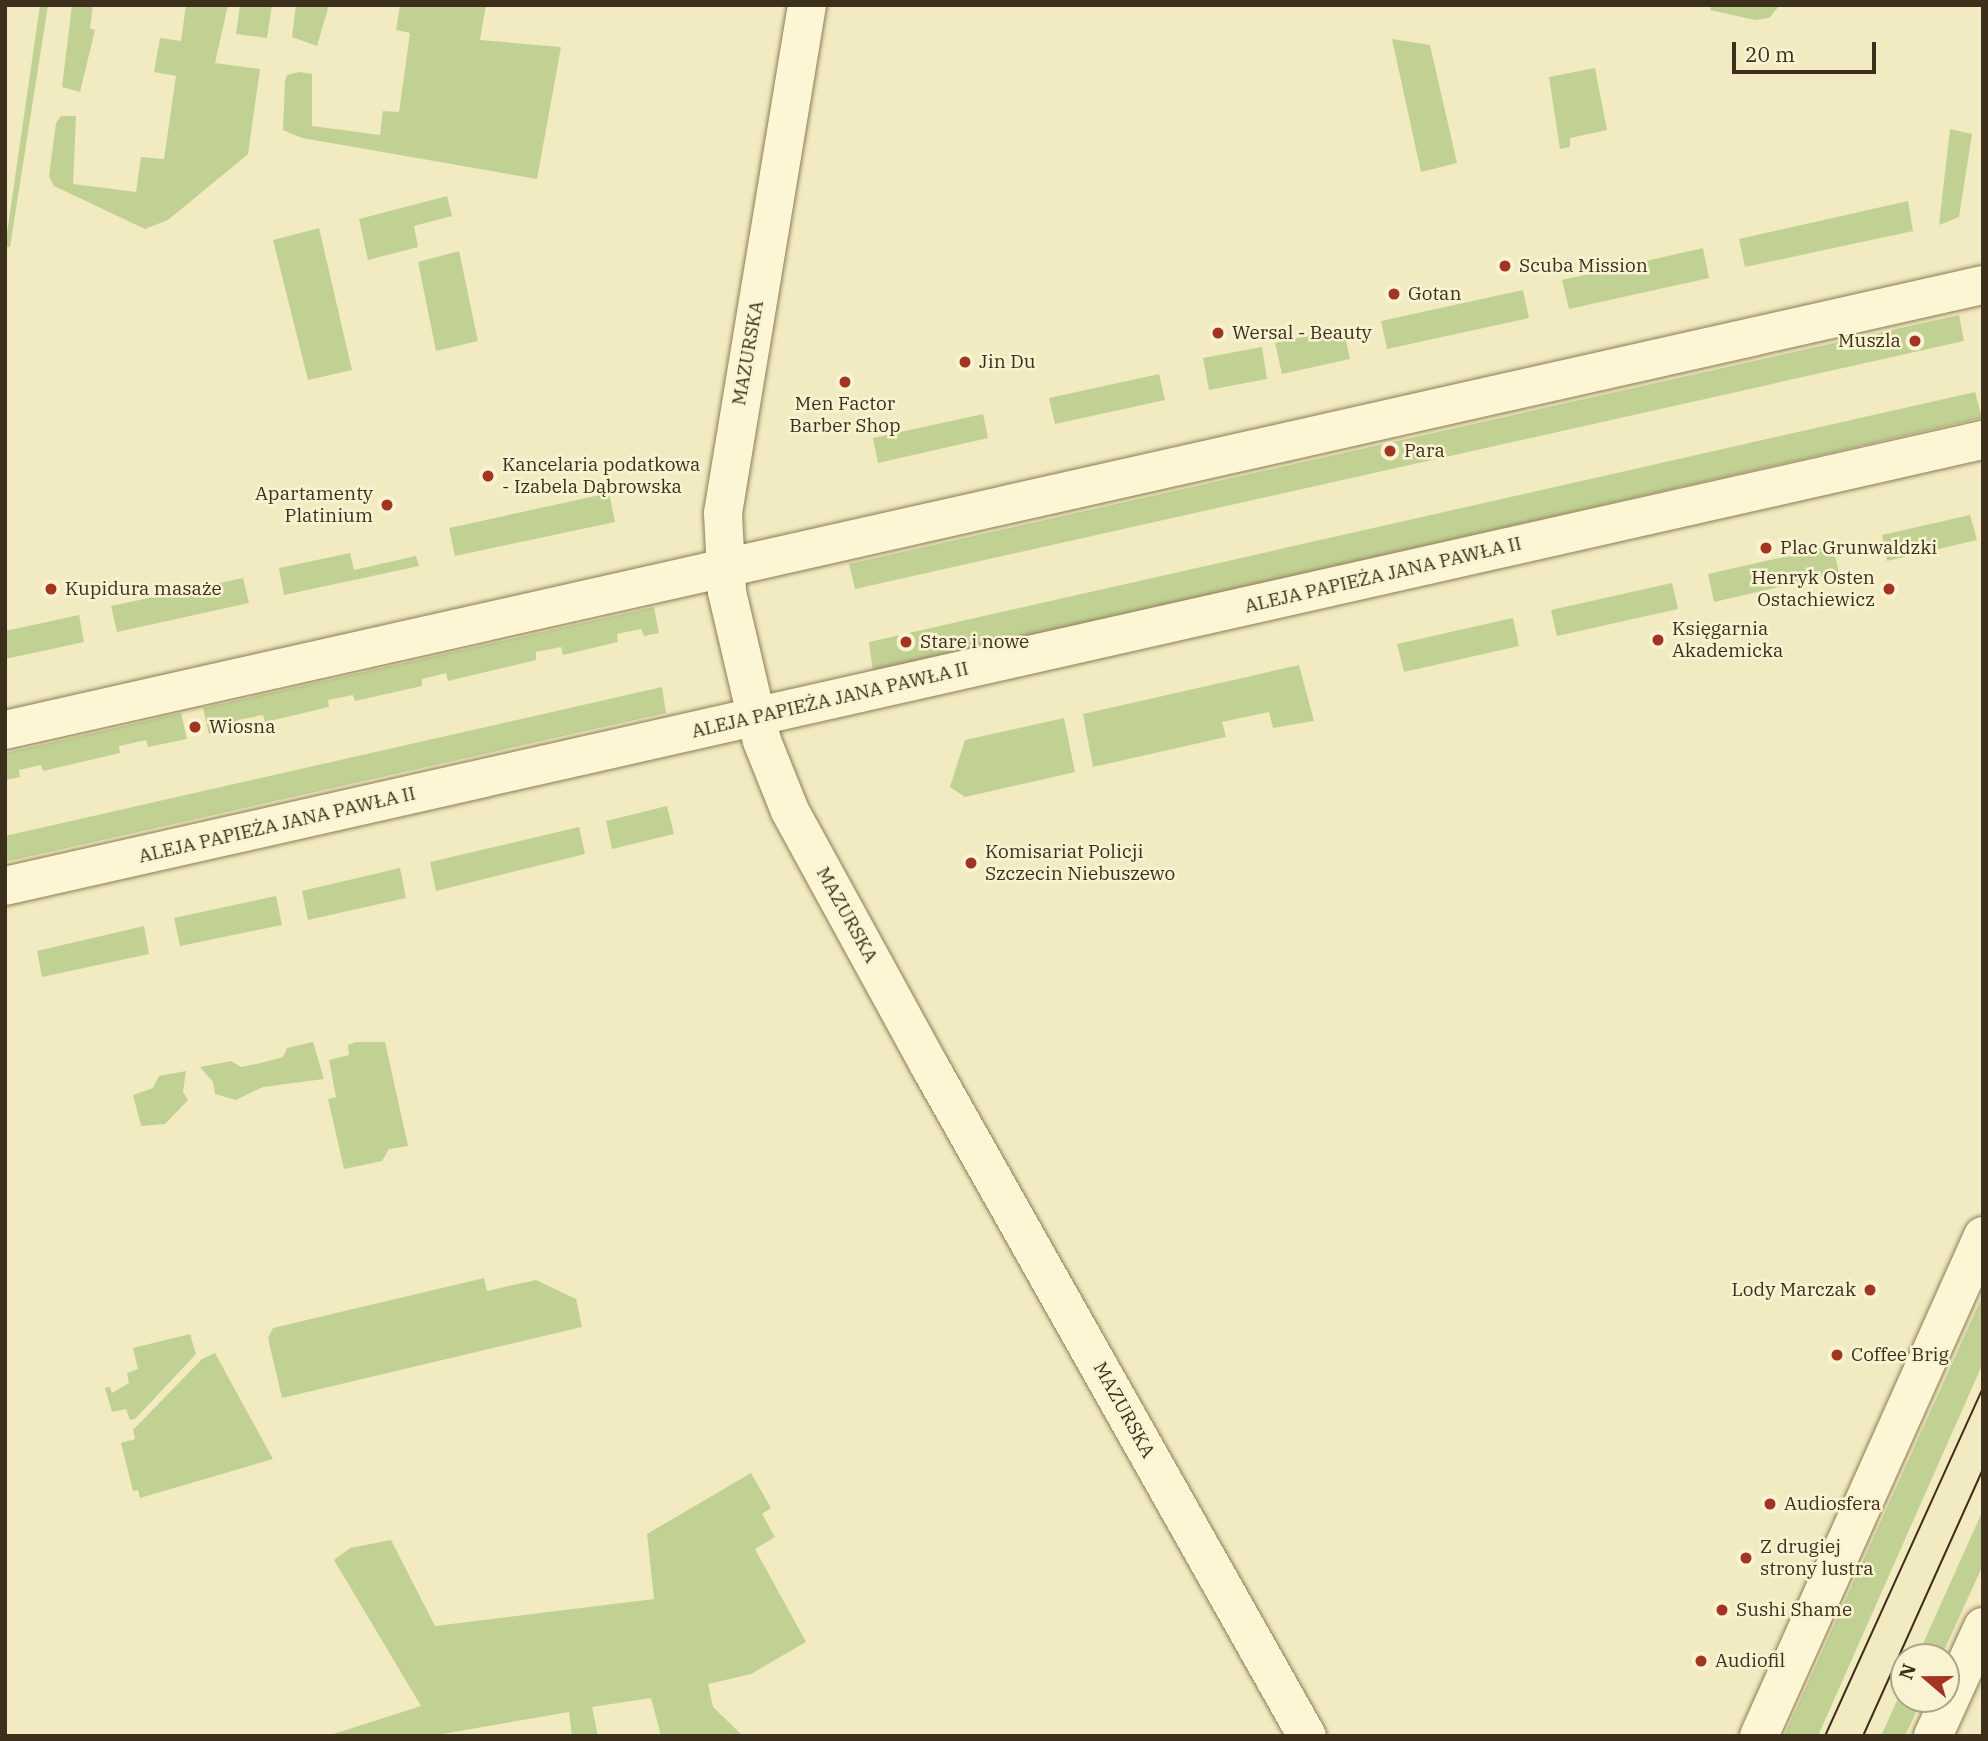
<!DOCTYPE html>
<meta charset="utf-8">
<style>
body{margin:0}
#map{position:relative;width:1988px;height:1741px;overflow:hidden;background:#f2ebc1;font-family:"IBM Plex Serif",serif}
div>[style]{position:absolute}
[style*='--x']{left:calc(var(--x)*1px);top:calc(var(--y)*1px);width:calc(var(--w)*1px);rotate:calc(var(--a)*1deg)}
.green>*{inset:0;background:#c1d194}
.roads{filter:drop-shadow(0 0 2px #8e7c57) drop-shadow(0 0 2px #8e7c57)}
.minor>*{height:38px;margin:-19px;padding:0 19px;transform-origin:19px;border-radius:19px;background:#fcf6d5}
.tertiary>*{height:38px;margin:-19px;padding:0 19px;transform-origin:19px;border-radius:19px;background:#fcf6d5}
.secondary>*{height:38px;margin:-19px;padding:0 19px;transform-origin:19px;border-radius:19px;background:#fcf6d5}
.tram>*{height:2px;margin:-1px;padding:0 1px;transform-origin:1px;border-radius:1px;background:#3c301c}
.dots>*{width:19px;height:19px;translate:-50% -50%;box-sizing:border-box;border:4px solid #f9f3d2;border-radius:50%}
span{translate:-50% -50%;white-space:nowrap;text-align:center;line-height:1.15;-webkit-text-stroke:5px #f9f3d2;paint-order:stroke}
.poi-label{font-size:19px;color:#3c301c}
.left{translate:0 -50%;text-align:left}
.right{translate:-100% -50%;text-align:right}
.street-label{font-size:19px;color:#3c301c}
.frame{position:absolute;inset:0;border:7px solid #3c301c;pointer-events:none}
.north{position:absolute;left:1890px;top:1643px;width:70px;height:70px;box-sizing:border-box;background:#f9f3d2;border:2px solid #ada589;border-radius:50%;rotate:290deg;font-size:19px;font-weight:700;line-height:28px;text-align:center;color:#3c301c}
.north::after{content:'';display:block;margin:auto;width:24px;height:32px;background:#a23421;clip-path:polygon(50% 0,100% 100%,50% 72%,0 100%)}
.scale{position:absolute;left:1732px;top:42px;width:144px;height:32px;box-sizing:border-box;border:4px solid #3c301c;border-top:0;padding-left:9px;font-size:21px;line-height:24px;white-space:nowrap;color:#3c301c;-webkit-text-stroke:5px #f9f3d2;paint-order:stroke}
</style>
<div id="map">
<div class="green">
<i style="clip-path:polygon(40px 5px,48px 5px,10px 247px,5px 247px)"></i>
<i style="clip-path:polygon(72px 5px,93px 5px,90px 28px,95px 30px,80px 92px,62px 87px)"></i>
<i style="clip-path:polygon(186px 5px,228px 5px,215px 63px,260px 69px,248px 154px,168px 220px,145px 229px,54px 186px,49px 176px,56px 123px,61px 116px,76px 116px,73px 184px,136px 192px,141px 157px,164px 159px,176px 76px,154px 72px,160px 38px,181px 41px)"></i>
<i style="clip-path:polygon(240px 5px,272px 5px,267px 38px,236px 34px)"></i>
<i style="clip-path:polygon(296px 5px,329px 5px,317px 46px,292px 37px)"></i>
<i style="clip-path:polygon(400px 5px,486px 5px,480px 40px,561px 47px,537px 179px,302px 138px,283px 130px,285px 81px,287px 75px,299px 72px,312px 74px,312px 126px,380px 135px,383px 111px,399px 112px,410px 33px,396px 30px)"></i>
<i style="clip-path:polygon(1712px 5px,1780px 5px,1769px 18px,1755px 20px,1710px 10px)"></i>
<i style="clip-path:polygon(1392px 39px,1430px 45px,1457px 163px,1421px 172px)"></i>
<i style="clip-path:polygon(1595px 68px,1607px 130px,1570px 138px,1570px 147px,1560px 149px,1549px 77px)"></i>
<i style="clip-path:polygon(1950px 129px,1972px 134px,1959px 217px,1939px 225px)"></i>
<i style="clip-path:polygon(447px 196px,452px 216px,414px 226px,418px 247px,368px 260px,359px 219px)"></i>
<i style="clip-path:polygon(1908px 201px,1913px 231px,1745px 267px,1739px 239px)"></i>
<i style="clip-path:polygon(319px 228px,352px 370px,308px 380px,273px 240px)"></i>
<i style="clip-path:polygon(1703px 248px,1709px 278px,1569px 309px,1562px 280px)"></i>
<i style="clip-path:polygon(459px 251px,478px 341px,436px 351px,418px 262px)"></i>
<i style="clip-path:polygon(1523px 290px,1529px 318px,1387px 349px,1381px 321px)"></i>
<i style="clip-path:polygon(1959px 315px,1964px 341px,855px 589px,849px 564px)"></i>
<i style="clip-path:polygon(1343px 328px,1350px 359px,1282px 374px,1275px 343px)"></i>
<i style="clip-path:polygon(1262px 347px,1267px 379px,1209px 390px,1203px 358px)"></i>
<i style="clip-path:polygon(1159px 374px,1165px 400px,1055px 424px,1049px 398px)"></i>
<i style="clip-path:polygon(1975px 392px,1982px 418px,873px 672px,869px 642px)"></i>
<i style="clip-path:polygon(983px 414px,988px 438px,878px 463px,873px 438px)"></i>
<i style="clip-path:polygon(609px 493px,615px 522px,455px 556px,449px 528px)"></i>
<i style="clip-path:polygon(1970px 515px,1977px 540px,1887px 561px,1882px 535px)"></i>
<i style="clip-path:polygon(1833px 546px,1839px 573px,1714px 602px,1708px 574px)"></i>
<i style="clip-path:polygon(350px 553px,354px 570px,416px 556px,419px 566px,284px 595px,279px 568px)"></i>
<i style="clip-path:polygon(243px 578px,249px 603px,117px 632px,111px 606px)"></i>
<i style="clip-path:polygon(1672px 583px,1678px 609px,1557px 636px,1551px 610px)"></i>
<i style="clip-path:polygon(654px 607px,659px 633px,644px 636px,641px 629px,617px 634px,618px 642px,563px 655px,561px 647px,536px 652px,536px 660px,448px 681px,446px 673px,422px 679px,422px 686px,355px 701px,353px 695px,328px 700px,329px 707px,265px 722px,263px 715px,238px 720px,239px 727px,209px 734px,203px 708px)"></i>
<i style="clip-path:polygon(79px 615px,84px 642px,5px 659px,5px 631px)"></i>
<i style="clip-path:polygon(1513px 618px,1519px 646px,1404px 672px,1397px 644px)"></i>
<i style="clip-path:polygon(1299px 665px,1314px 721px,1273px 728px,1269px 712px,1222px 722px,1226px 737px,1093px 767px,1083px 714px)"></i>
<i style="clip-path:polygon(662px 687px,666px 713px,5px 862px,5px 836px)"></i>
<i style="clip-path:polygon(181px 713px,187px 739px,148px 747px,146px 740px,119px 746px,120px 753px,43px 771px,41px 765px,19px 770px,20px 777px,5px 780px,5px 753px)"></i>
<i style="clip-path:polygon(1064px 718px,1075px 772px,965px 797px,950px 787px,965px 740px)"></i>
<i style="clip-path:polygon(667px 806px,674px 834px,612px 849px,606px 821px)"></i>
<i style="clip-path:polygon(579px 827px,585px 854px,436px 891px,430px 862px)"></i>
<i style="clip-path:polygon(400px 868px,406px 898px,308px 920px,302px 891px)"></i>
<i style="clip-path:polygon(276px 896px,282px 925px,180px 946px,174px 918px)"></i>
<i style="clip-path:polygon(144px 926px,149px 954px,42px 977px,37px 951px)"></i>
<i style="clip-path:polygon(313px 1042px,324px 1079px,263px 1087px,236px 1100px,215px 1094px,213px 1082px,200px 1067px,231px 1061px,241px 1067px,261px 1063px,283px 1057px,287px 1048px)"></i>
<i style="clip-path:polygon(356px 1042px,385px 1042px,408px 1146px,389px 1149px,382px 1161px,344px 1169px,328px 1099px,336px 1097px,329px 1060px,349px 1055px,348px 1045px)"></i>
<i style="clip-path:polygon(186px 1071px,183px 1092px,188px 1100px,165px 1124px,141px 1126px,133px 1095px,153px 1088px,159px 1076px)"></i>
<i style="clip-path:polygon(484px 1278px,487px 1291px,536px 1280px,576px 1299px,582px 1327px,282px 1398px,268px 1338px,273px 1328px)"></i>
<i style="clip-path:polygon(1983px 1295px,1983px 1363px,1818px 1736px,1784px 1736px)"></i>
<i style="clip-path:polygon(190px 1334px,196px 1354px,135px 1419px,130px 1420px,126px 1409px,112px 1412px,105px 1388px,110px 1387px,112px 1393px,129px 1383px,127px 1373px,138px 1369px,133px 1348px)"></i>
<i style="clip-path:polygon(215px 1353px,273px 1459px,140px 1498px,138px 1490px,133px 1491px,121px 1443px,135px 1439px,133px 1430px,202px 1359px)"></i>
<i style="clip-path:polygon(751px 1473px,771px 1508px,762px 1514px,775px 1537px,755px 1549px,806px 1642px,751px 1674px,708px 1684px,713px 1707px,743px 1736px,661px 1736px,651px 1698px,592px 1707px,598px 1736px,572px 1736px,569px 1712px,431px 1736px,327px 1736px,421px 1706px,334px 1560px,350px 1548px,391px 1540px,435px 1626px,654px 1599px,647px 1534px)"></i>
<i style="clip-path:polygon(1983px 1510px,1983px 1565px,1941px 1657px,1917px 1657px)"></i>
<i style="clip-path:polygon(1904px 1685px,1904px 1699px,1922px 1699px,1905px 1736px,1881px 1736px)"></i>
</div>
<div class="roads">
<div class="minor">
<i style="--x:807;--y:5;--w:515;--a:99.39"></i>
<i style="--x:723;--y:513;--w:79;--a:87.1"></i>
<i style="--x:727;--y:592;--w:153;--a:76.8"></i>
<i style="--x:762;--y:741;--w:75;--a:68.2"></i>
<i style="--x:790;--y:811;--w:290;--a:61.3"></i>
<i style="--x:929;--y:1065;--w:770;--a:60.61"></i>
</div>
<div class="tertiary">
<i style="--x:5;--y:730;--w:2027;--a:-12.68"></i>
<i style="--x:5;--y:886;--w:2028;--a:-12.71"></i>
</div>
<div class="secondary">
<i style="--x:1759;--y:1736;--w:548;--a:-65.87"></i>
<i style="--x:1933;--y:1736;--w:120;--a:-65.4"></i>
</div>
</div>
<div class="tram">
<i style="--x:1825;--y:1736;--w:382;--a:-65.6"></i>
<i style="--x:1863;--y:1736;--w:293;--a:-65.8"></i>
</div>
<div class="dots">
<i style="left:1505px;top:266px;background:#a23421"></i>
<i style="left:1394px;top:294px;background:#a23421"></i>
<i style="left:1218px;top:333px;background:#a23421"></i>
<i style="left:1915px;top:341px;background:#a23421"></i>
<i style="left:965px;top:362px;background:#a23421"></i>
<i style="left:845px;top:382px;background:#a23421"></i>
<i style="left:1390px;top:451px;background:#a23421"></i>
<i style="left:488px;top:476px;background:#a23421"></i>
<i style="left:387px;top:505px;background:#a23421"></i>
<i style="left:1766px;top:548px;background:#a23421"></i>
<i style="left:51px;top:589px;background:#a23421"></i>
<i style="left:1889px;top:589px;background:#a23421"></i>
<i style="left:1658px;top:640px;background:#a23421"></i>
<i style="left:906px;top:642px;background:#a23421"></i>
<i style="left:195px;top:727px;background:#a23421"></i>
<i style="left:971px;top:863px;background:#a23421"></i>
<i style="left:1870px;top:1290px;background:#a23421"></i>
<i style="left:1837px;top:1355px;background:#a23421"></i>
<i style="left:1770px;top:1504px;background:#a23421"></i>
<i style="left:1746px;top:1558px;background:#a23421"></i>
<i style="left:1722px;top:1610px;background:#a23421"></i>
<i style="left:1701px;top:1661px;background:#a23421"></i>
</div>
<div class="poi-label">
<span class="left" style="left:1519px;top:266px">Scuba Mission</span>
<span class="left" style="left:1408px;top:294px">Gotan</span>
<span class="left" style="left:1232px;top:333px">Wersal - Beauty</span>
<span class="right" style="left:1901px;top:341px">Muszla</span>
<span class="left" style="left:979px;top:362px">Jin Du</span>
<span style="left:845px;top:415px">Men Factor<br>Barber Shop</span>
<span class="left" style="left:1404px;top:451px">Para</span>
<span class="left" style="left:502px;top:476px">Kancelaria podatkowa<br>- Izabela Dąbrowska</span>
<span class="right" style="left:373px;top:505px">Apartamenty<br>Platinium</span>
<span class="left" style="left:1780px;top:548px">Plac Grunwaldzki</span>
<span class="right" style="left:1875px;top:589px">Henryk Osten<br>Ostachiewicz</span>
<span class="left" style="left:65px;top:589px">Kupidura masaże</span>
<span class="left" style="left:1672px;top:640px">Księgarnia<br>Akademicka</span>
<span class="left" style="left:920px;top:642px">Stare i nowe</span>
<span class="left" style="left:209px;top:727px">Wiosna</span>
<span class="left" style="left:985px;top:863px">Komisariat Policji<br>Szczecin Niebuszewo</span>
<span class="right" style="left:1856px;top:1290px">Lody Marczak</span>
<span class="left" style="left:1851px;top:1355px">Coffee Brig</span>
<span class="left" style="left:1784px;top:1504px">Audiosfera</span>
<span class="left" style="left:1760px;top:1558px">Z drugiej<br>strony lustra</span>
<span class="left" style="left:1736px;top:1610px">Sushi Shame</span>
<span class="left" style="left:1715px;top:1661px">Audiofil</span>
</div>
<div class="street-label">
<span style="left:748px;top:353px;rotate:-80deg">MAZURSKA</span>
<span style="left:1383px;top:575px;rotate:-13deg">ALEJA PAPIEŻA JANA PAWŁA II</span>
<span style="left:830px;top:700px;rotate:-13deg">ALEJA PAPIEŻA JANA PAWŁA II</span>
<span style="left:277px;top:825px;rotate:-13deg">ALEJA PAPIEŻA JANA PAWŁA II</span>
<span style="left:847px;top:915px;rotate:61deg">MAZURSKA</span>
<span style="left:1124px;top:1410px;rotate:61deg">MAZURSKA</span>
</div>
<div class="frame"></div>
<div class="north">N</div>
<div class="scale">20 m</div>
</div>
